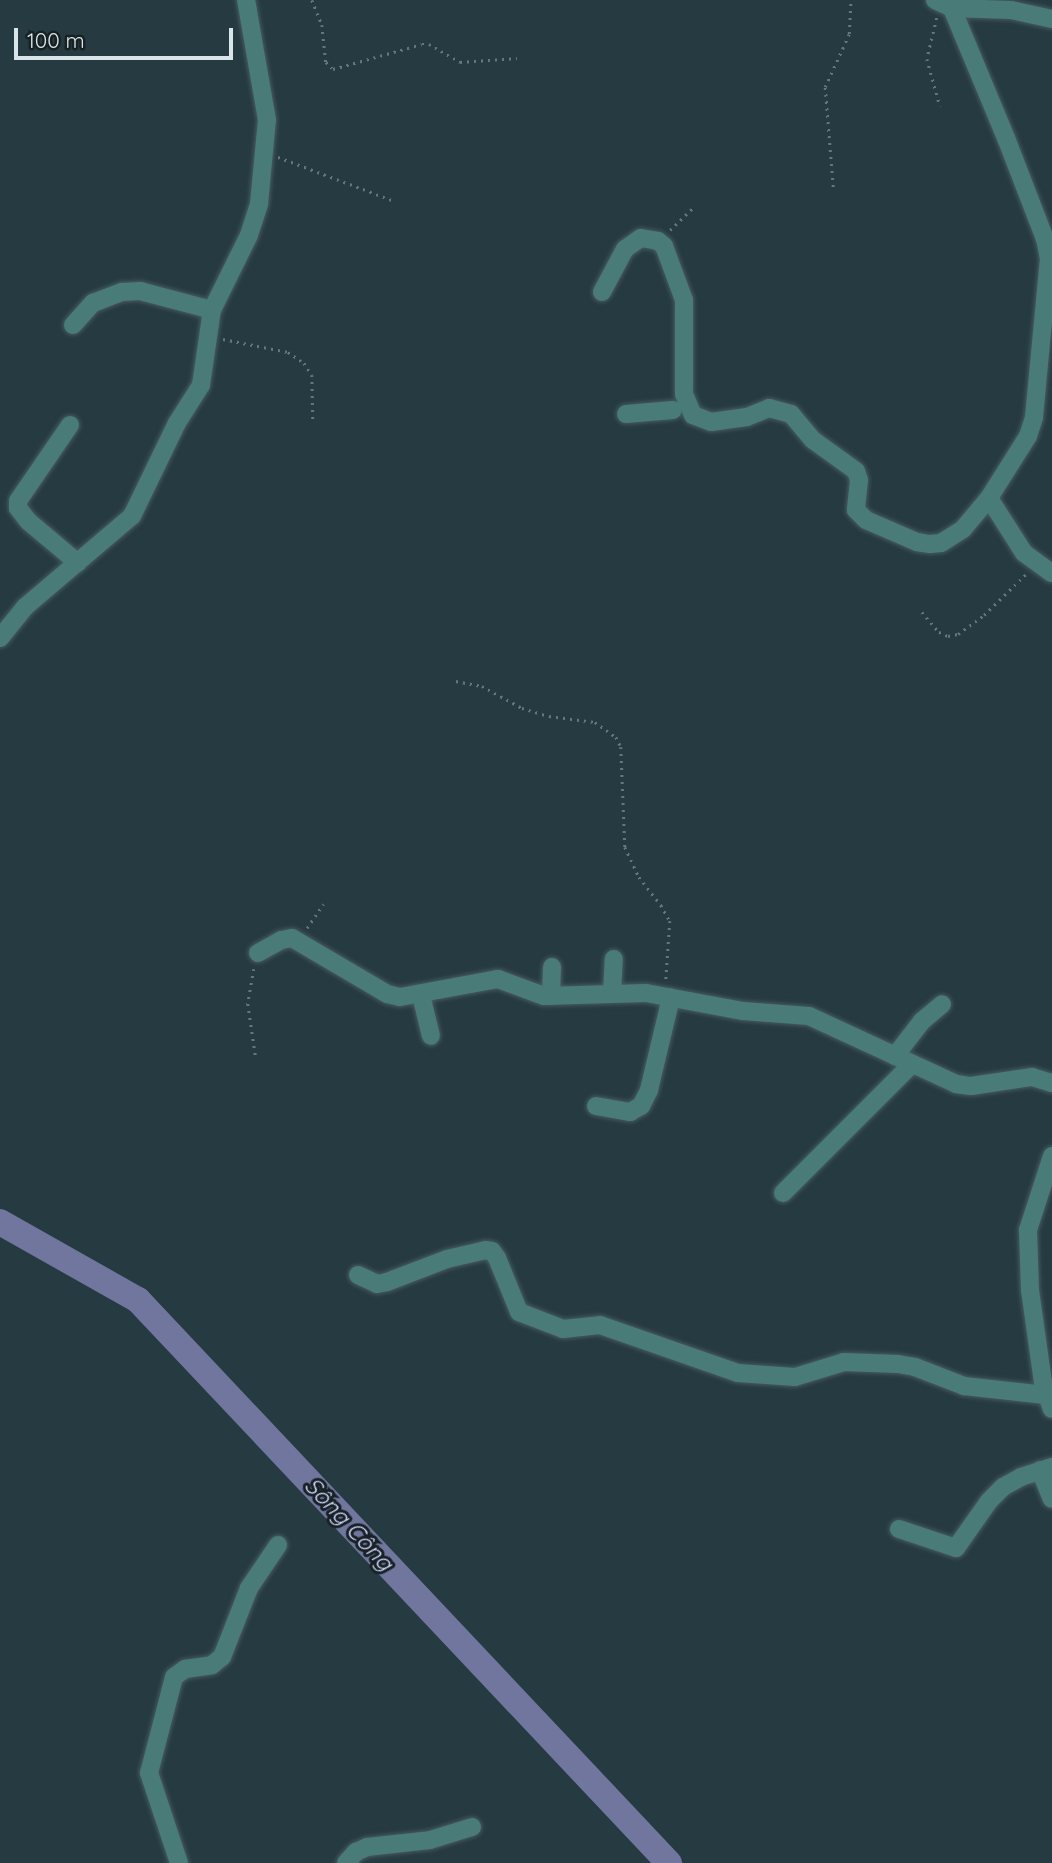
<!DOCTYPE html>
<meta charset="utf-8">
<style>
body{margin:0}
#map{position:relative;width:1052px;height:1863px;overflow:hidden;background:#263b41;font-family:Quicksand,sans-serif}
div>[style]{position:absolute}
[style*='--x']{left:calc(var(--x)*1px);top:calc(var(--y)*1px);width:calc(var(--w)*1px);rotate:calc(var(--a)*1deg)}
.river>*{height:26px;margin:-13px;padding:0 13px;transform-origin:13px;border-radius:13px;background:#70769e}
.path>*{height:2.5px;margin-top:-1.25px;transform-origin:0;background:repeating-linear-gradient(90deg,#65777c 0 2px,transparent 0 7px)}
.roads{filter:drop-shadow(0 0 2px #465a5f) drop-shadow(0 0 2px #465a5f)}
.minor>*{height:18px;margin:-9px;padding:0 9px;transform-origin:9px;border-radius:9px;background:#497c78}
span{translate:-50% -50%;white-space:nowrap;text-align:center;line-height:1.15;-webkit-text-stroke:6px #172023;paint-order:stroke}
.water-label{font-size:23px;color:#d0d7fe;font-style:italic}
.scale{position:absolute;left:14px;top:28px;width:219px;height:32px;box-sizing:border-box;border:4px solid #d9e5e9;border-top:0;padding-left:9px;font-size:21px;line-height:24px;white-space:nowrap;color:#d9e5e9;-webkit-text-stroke:5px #172023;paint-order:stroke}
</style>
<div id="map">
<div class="river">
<i style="--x:0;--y:1222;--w:159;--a:29.5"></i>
<i style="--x:138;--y:1300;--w:774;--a:46.68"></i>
</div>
<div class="path">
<i style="--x:312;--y:0;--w:27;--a:68"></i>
<i style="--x:322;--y:25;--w:37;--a:84"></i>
<i style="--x:326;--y:62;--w:10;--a:45"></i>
<i style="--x:333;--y:69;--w:92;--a:-15.7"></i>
<i style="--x:422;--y:44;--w:7;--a:0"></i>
<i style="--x:429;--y:44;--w:36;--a:30"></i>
<i style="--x:460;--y:62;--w:57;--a:-4"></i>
<i style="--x:937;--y:18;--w:42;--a:103.7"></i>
<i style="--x:927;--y:59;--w:49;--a:74.5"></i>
<i style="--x:278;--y:157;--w:122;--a:20.7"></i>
<i style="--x:833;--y:187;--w:100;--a:-94.6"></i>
<i style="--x:825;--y:87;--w:58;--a:-65.6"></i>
<i style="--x:849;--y:34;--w:34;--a:-87"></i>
<i style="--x:670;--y:230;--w:32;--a:-44"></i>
<i style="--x:223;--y:339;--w:66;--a:11.3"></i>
<i style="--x:288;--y:352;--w:19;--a:35"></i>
<i style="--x:304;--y:363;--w:14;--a:56"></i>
<i style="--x:312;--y:375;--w:44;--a:88.7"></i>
<i style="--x:922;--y:612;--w:26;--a:50"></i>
<i style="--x:939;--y:632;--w:10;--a:24"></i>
<i style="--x:948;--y:636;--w:10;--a:-11"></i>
<i style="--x:958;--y:634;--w:32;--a:-36"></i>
<i style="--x:984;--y:615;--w:60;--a:-44.3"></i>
<i style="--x:456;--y:681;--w:26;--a:11"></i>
<i style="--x:482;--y:686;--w:46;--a:28.8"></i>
<i style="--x:522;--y:708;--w:28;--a:17"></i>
<i style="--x:549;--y:716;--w:46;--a:7.4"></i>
<i style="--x:595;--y:722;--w:26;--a:36"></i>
<i style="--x:616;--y:737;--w:11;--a:63"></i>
<i style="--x:621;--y:747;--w:100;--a:87.7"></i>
<i style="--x:625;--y:847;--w:33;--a:65"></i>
<i style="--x:639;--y:877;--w:36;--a:52"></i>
<i style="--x:661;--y:905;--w:18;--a:61"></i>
<i style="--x:670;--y:921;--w:58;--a:93.9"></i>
<i style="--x:307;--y:928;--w:29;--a:-56"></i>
<i style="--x:254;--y:969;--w:36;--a:100"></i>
<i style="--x:248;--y:1004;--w:56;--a:81.7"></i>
</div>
<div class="roads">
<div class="minor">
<i style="--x:935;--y:0;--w:19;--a:25"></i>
<i style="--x:952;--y:8;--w:59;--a:1.9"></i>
<i style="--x:1011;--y:10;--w:42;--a:12.4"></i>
<i style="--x:602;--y:292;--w:49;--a:-61.9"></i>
<i style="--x:625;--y:249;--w:19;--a:-35"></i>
<i style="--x:641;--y:238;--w:17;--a:10"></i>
<i style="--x:658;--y:241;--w:8;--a:40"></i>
<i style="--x:664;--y:246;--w:58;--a:69.7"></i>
<i style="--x:684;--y:300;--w:94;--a:90"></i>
<i style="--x:684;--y:394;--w:23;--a:67"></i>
<i style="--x:693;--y:415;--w:19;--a:21"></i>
<i style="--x:711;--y:422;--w:36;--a:-8"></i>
<i style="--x:747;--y:417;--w:24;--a:-22"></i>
<i style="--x:769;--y:408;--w:23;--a:15"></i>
<i style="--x:791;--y:414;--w:34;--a:50"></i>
<i style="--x:813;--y:440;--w:53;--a:35.8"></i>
<i style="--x:856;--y:471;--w:9;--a:72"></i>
<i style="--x:859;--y:480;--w:30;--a:96"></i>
<i style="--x:856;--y:510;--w:14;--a:45"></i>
<i style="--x:866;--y:520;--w:56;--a:23.3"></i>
<i style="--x:917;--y:542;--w:13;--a:9"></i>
<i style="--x:930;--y:544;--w:11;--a:-5"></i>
<i style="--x:941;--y:543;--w:26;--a:-32"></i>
<i style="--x:963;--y:529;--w:40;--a:-50"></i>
<i style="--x:989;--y:498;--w:73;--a:-57.8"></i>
<i style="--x:1028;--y:436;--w:20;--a:-72"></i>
<i style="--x:1034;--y:417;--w:159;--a:-84.6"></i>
<i style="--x:1049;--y:259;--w:20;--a:-101"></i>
<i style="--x:1045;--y:239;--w:108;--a:-111.1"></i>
<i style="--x:1006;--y:138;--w:141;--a:-112.6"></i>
<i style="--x:73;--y:325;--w:30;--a:-48"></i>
<i style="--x:93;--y:303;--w:31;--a:-21"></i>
<i style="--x:122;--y:292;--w:18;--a:-3"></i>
<i style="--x:140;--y:291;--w:74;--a:14.8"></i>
<i style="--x:626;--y:414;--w:47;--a:-4.9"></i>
<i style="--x:70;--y:425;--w:92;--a:124.4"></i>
<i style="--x:18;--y:501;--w:7;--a:90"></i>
<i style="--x:18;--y:508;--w:16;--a:52"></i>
<i style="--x:28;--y:521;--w:65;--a:40"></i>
<i style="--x:989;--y:498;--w:65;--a:57.5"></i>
<i style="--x:1024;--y:553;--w:34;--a:36"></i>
<i style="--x:0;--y:638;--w:40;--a:-51"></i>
<i style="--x:25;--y:607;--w:140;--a:-40.4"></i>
<i style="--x:132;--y:516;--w:103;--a:-64.2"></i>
<i style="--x:177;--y:423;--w:45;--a:-57.7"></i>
<i style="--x:201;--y:385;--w:76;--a:-81.7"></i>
<i style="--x:212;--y:310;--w:84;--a:-63.7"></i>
<i style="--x:249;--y:235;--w:33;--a:-72"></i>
<i style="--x:259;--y:204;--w:84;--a:-84.6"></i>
<i style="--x:267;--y:120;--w:122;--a:-99.9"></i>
<i style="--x:258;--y:953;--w:26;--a:-29"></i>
<i style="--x:281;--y:940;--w:11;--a:-10"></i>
<i style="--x:292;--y:938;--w:110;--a:30.5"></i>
<i style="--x:387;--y:994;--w:13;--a:13"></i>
<i style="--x:400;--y:997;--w:100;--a:-10.4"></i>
<i style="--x:498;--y:979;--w:49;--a:20.3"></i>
<i style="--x:544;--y:996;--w:102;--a:-1.7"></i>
<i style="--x:646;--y:993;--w:99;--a:10.5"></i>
<i style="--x:743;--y:1011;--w:66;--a:4.3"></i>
<i style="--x:809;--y:1016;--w:162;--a:24.8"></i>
<i style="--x:956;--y:1084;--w:15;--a:8"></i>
<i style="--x:971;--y:1086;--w:62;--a:-8.4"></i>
<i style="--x:1032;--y:1077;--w:21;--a:17"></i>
<i style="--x:612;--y:993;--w:34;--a:-87"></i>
<i style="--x:421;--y:995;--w:42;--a:76.3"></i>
<i style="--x:551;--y:996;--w:29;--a:-88"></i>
<i style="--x:895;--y:1056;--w:44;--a:-52.4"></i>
<i style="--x:922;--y:1021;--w:26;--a:-40"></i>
<i style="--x:596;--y:1106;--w:35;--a:10"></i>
<i style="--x:630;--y:1112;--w:13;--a:-29"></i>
<i style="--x:641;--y:1106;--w:18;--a:-63"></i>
<i style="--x:649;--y:1090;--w:95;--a:-76.6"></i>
<i style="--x:1052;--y:1156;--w:78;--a:108"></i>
<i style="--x:1028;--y:1230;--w:60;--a:88.1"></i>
<i style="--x:1030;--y:1290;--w:93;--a:82"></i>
<i style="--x:1043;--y:1382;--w:28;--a:72"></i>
<i style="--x:783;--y:1193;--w:182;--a:-45"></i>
<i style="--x:358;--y:1275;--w:21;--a:25"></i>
<i style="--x:377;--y:1284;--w:10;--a:-11"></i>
<i style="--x:387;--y:1282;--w:64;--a:-21"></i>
<i style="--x:447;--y:1259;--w:39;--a:-13"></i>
<i style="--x:485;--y:1250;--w:7;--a:8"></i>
<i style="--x:492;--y:1251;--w:9;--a:54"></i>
<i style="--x:497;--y:1258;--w:58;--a:67.8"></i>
<i style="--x:519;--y:1312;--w:47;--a:21.1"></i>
<i style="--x:563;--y:1329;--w:37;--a:-6"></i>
<i style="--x:600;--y:1325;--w:146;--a:19.2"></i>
<i style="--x:738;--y:1373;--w:57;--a:4"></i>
<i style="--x:795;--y:1377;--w:51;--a:-17"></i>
<i style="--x:844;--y:1362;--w:54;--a:2.1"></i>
<i style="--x:898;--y:1364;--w:17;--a:10"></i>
<i style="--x:915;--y:1367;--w:53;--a:21.2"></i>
<i style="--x:964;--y:1386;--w:82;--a:6.3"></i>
<i style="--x:1040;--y:1470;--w:31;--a:68"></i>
<i style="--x:899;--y:1529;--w:60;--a:18.4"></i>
<i style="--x:956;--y:1548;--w:57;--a:-54.9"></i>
<i style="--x:989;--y:1501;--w:20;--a:-45"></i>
<i style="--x:1003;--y:1487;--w:21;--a:-29"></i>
<i style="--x:1021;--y:1477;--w:33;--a:-18"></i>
<i style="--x:179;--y:1863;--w:95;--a:-108.4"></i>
<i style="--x:149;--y:1773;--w:99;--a:-75.4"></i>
<i style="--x:174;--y:1677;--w:14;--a:-36"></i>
<i style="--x:185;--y:1669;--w:27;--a:-8"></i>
<i style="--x:212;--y:1665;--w:13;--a:-39"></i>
<i style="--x:222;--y:1657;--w:74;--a:-68.6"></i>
<i style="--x:249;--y:1588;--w:52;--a:-56"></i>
<i style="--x:346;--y:1863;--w:15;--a:-48"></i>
<i style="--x:356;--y:1852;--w:12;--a:-24"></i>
<i style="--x:367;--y:1847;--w:63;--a:-6.3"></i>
<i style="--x:430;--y:1840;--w:44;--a:-17.2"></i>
</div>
</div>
<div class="water-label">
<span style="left:349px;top:1524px;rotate:47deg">Sông Công</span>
</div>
<div class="scale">100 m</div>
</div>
